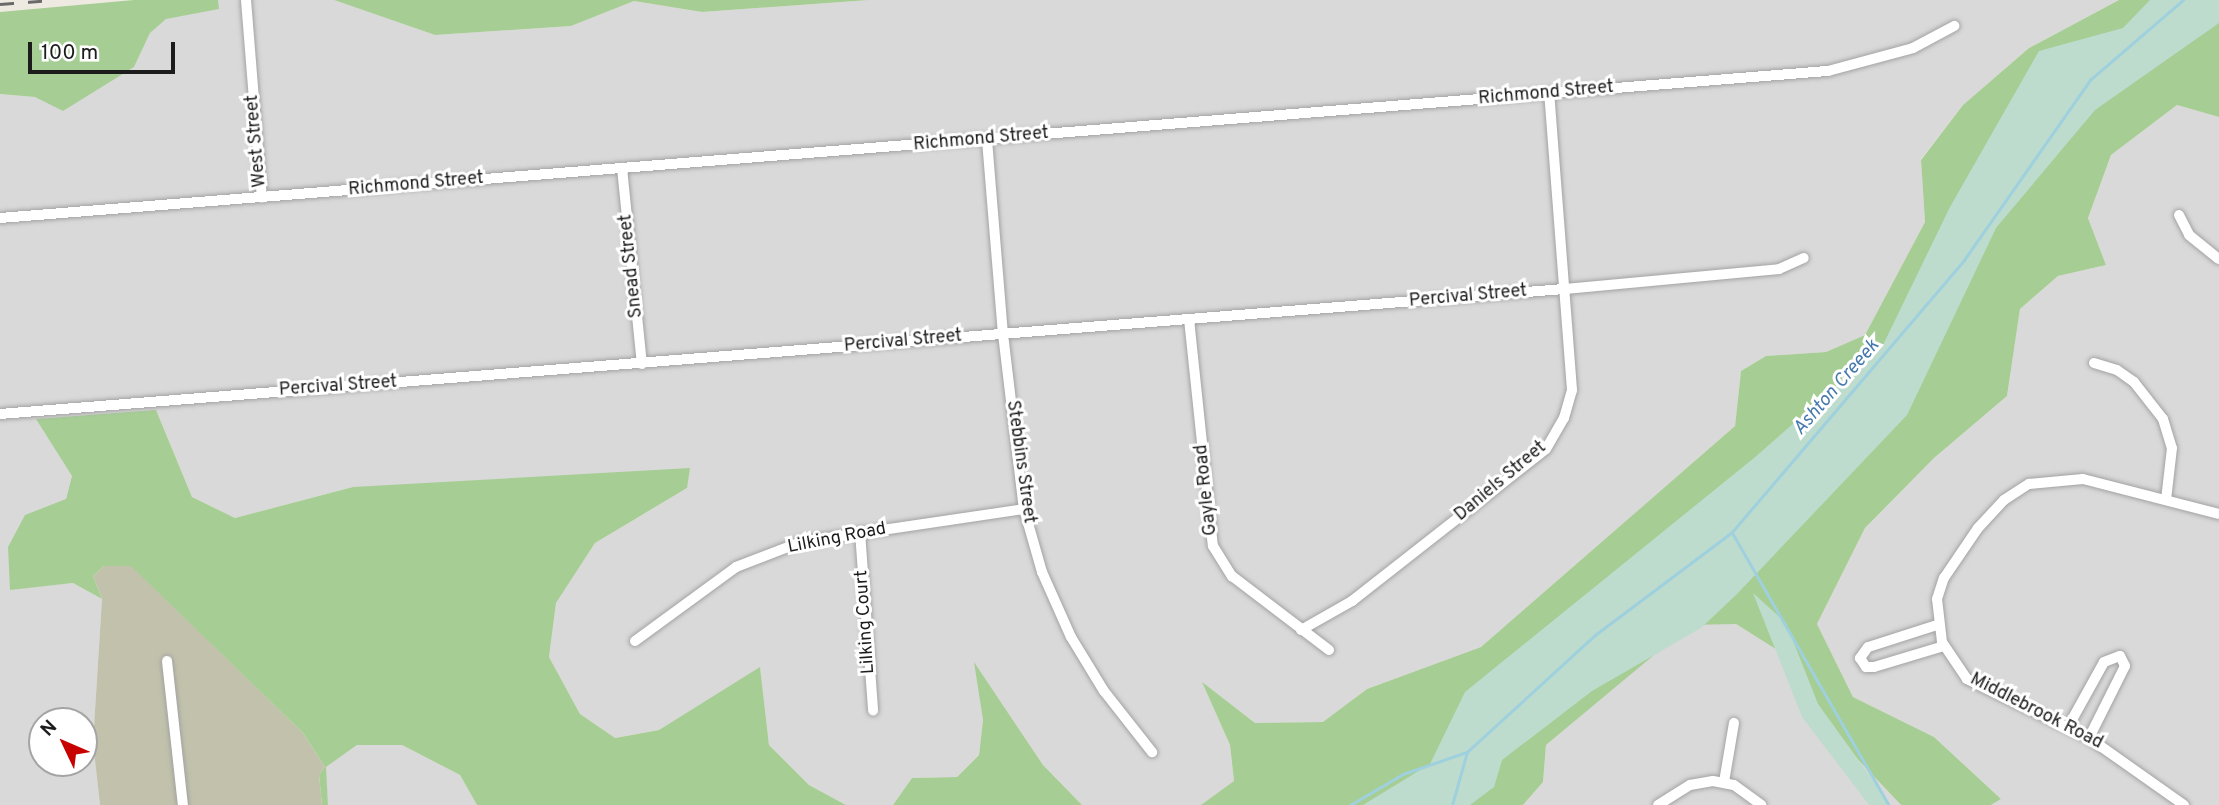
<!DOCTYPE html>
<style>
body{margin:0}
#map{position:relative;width:2219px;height:805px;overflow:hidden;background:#eee9e1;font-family:Overpass,sans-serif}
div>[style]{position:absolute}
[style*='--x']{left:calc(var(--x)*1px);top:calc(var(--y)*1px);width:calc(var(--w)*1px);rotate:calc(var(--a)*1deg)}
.residential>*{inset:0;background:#dad9d9}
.construction>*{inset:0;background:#c2c2ac}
.forest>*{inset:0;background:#a6ce94}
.wetland>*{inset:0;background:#bddcce}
.stream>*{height:2.5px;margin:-1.25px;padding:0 1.25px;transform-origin:1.25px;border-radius:1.25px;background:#9fd0dd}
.roads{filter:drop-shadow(0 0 2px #a3a3a3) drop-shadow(0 0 2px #a3a3a3)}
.minor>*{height:10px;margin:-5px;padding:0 5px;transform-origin:5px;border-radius:5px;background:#fff}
.rail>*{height:2.5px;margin-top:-1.25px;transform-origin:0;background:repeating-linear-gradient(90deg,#6a6a6a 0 14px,transparent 0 28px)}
span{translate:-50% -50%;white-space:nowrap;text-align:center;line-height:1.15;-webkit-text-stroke:6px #fff;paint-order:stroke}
.street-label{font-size:18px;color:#1c1c1c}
.water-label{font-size:19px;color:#467aad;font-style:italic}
.north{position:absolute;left:28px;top:707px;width:70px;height:70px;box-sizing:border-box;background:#fff;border:2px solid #a4a4a4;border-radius:50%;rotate:314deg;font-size:19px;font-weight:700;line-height:28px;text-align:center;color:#1c1c1c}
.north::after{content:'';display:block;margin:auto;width:24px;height:32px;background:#c70001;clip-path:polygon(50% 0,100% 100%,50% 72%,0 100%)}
.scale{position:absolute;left:28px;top:42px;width:147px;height:32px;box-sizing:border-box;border:4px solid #1c1c1c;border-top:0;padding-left:9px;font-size:21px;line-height:24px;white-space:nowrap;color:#1c1c1c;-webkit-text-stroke:5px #fff;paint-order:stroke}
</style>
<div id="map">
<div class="residential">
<i style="clip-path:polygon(evenodd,218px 0,334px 0,435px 35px,571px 26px,634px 1px,702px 12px,869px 0,2119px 0,2029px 48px,1963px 105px,1921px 159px,1925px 222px,1865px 335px,1826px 352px,1766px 356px,1741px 371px,1735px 426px,1481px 647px,1367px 689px,1324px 722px,1255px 723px,1203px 684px,1230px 745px,1234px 782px,1201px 805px,1082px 805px,1043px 765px,975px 664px,983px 720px,979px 755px,957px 777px,912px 778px,893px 805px,846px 805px,809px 785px,769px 745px,760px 668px,659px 730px,614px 738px,580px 714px,549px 657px,556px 603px,595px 543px,687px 488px,353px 487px,235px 518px,192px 497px,156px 410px,72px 476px,66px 499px,10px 589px,73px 583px,102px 599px,93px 742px,100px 805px,0 805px,0 94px,35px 97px,134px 67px,150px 33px,166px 18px,218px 9px,218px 0,42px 721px,84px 721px,84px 763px,42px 763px,42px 721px)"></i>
<i style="clip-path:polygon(2177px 105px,2219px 117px,2219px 805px,1991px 805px,2001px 799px,1934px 737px,1853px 697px,1817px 624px,1865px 528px,1934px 458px,2007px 396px,2020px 309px,2058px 276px,2106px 265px,2088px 218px,2111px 155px)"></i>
<i style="clip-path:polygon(1690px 624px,1736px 624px,1790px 658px,1809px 708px,1901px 805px,1523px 805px,1543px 782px,1546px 745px)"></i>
<i style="clip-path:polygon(357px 745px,402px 745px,460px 775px,477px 805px,328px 805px,325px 767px)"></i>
</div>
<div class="construction">
<i style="clip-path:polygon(131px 565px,303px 733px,325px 767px,319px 775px,322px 805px,100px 805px,93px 742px,102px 599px,93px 576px,104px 566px)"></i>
</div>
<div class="forest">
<i style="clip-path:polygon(134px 0,218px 0,219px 9px,166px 19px,150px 33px,134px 67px,63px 111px,35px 97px,0 94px,0 12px)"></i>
<i style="clip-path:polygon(334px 0,869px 0,702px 12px,634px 1px,571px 26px,435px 35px)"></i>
<i style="clip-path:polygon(2119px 0,2219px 0,2219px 117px,2177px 105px,2111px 155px,2088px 218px,2106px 265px,2058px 276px,2020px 309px,2007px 396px,1934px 458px,1865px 528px,1817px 624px,1853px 697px,1934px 737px,2001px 799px,1991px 805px,1901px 805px,1809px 708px,1790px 658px,1736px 624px,1690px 625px,1546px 745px,1543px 782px,1523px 805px,1201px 805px,1234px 781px,1230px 745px,1202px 682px,1255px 723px,1323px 722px,1367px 689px,1481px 647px,1735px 426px,1741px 371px,1766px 356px,1826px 352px,1865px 335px,1925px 222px,1921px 160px,1963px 105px,2029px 48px)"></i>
<i style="clip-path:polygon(156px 410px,192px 497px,235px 518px,353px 487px,690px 468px,687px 488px,595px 543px,556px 603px,549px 657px,580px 714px,615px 738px,659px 730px,760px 667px,769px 745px,809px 785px,846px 805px,477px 805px,460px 775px,402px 745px,357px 745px,326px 767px,328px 805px,322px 805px,319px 775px,325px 767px,303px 733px,131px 566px,104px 566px,93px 576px,102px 599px,73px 583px,10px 590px,8px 547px,25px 515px,66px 499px,72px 476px,36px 419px)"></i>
<i style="clip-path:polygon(974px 662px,1043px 765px,1082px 805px,893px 805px,912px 778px,957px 777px,979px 755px,983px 720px)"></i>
</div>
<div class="wetland">
<i style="clip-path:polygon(2150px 0,2219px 0,2219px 23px,2095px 110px,1996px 228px,1907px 415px,1736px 595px,1701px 628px,1592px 691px,1502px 760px,1494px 787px,1470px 805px,1363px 805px,1430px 764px,1465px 692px,1754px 458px,1883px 345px,1950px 207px,2039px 51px,2123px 28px)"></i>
<i style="clip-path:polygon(1753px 593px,1786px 623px,1818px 704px,1891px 805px,1869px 805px,1802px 717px)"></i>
</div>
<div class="stream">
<i style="--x:1732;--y:532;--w:315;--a:60.1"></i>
<i style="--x:1350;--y:805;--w:61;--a:-30.3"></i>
<i style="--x:1403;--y:774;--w:68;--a:-19"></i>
<i style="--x:1467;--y:752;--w:173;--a:-42.4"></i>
<i style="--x:1595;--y:635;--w:171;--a:-36.9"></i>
<i style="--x:1732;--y:532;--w:358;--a:-49.5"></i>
<i style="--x:1964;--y:260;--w:220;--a:-55"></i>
<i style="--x:2090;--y:80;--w:123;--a:-40.7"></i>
<i style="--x:1452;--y:805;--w:55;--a:-74.2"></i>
</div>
<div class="roads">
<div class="minor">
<i style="--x:246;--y:0;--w:198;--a:85.4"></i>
<i style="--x:987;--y:140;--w:195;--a:85.3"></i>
<i style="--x:1003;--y:334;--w:176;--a:83.2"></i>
<i style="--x:1024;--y:509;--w:66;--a:74.1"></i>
<i style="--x:1042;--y:572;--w:71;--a:66"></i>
<i style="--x:1071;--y:637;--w:63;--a:58.6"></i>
<i style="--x:1104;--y:691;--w:78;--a:51.8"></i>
<i style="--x:622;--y:168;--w:197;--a:84.2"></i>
<i style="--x:2179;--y:215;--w:22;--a:63"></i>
<i style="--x:2189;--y:235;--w:38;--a:39"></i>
<i style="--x:0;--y:218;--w:1834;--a:-4.6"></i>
<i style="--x:1828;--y:71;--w:88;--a:-15.1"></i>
<i style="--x:1913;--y:48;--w:47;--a:-28.2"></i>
<i style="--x:1189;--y:319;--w:228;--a:84"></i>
<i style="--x:1213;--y:546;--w:36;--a:58"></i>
<i style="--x:1232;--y:576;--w:122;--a:37.3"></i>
<i style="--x:2094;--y:363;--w:24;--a:17"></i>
<i style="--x:2117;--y:370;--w:21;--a:35"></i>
<i style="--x:2134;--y:382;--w:47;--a:51.9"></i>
<i style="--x:2163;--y:419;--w:30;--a:73"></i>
<i style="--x:2172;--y:448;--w:52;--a:96.6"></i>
<i style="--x:0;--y:414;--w:1570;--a:-4.57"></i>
<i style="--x:1565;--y:289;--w:215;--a:-5.3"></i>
<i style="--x:1779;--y:269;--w:27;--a:-24"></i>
<i style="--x:860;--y:532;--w:179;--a:85.8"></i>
<i style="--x:1937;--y:625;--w:72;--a:162.3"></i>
<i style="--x:1868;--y:647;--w:14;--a:126"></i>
<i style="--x:1860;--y:658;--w:11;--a:56"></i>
<i style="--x:1866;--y:667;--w:8;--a:0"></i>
<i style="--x:1874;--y:667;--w:73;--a:-16.7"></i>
<i style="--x:1301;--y:630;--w:59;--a:-29.6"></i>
<i style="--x:1352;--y:601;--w:246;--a:-38.1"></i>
<i style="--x:1546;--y:449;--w:36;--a:-60"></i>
<i style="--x:1564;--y:418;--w:29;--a:-74"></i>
<i style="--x:1572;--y:390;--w:297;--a:-94.4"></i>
<i style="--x:635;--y:641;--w:125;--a:-36.2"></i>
<i style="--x:736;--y:567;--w:70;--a:-21"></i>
<i style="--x:801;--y:542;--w:225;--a:-8.4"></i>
<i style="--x:167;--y:661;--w:145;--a:83.7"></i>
<i style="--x:2068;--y:727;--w:74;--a:-61"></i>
<i style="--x:2104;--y:662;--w:17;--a:-21"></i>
<i style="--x:2120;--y:656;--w:11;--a:63"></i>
<i style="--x:2125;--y:666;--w:80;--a:116.6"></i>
<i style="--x:1724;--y:782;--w:60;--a:-80.4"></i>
<i style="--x:1658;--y:805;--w:38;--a:-32"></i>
<i style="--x:1690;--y:785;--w:23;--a:-10"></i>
<i style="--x:1713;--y:781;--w:21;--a:11"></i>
<i style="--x:1734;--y:785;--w:34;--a:36"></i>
<i style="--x:2184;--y:805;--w:116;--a:-144.8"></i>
<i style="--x:2089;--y:738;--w:136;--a:-154.2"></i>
<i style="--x:1967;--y:679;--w:45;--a:-124"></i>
<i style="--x:1942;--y:642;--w:43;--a:-96.6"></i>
<i style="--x:1937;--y:599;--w:22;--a:-72"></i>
<i style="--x:1944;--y:578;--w:60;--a:-55.8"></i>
<i style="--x:1978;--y:528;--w:38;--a:-47"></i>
<i style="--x:2004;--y:500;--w:30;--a:-33"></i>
<i style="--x:2029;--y:484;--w:54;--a:-5.3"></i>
<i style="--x:2083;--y:479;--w:140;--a:14.4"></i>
</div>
</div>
<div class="rail">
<i style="--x:0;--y:4;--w:52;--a:-4.4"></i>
</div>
<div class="street-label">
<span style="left:1546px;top:94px;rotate:-5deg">Richmond Street</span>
<span style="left:981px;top:140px;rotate:-5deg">Richmond Street</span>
<span style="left:257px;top:141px;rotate:-95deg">West Street</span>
<span style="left:416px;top:185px;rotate:-5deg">Richmond Street</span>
<span style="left:632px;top:266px;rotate:-96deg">Snead Street</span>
<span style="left:1468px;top:297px;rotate:-5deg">Percival Street</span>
<span style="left:903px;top:342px;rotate:-5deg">Percival Street</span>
<span style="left:338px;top:387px;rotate:-4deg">Percival Street</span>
<span style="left:1020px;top:462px;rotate:82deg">Stebbins Street</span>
<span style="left:1501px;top:482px;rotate:-40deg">Daniels Street</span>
<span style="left:1207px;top:490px;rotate:-96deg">Gayle Road</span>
<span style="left:837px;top:539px;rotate:-11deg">Lilking Road</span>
<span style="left:866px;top:622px;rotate:-94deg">Lilking Court</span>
<span style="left:2036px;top:712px;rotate:27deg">Middlebrook Road</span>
</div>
<div class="water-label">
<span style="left:1837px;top:388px;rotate:-49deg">Ashton Creeek</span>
</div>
<div class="north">N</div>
<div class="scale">100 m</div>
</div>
